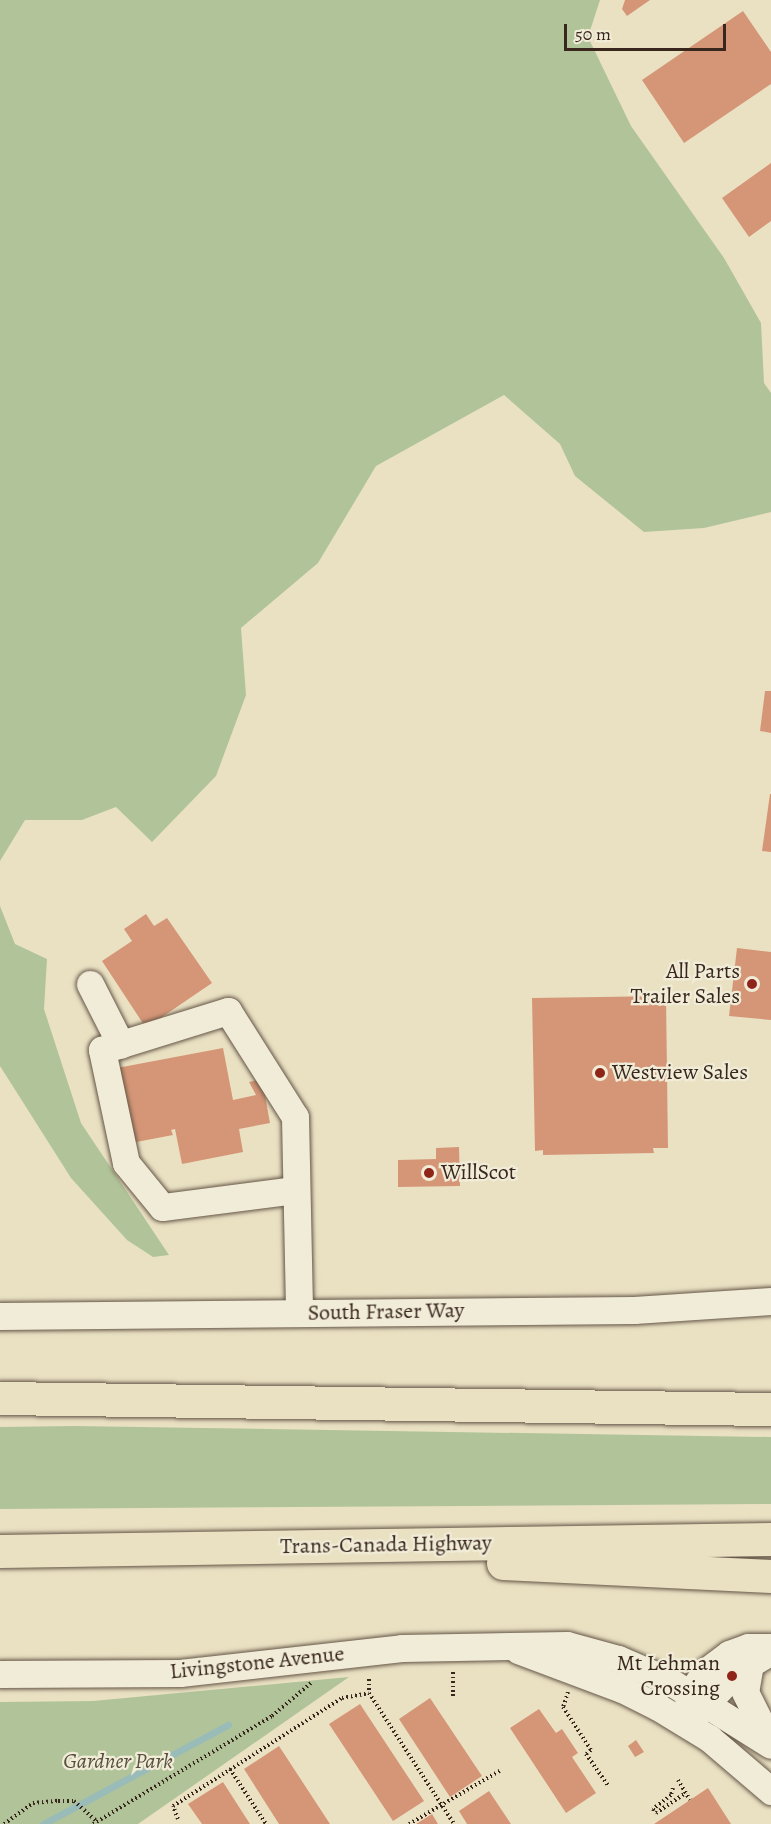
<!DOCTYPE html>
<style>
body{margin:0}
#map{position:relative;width:771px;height:1824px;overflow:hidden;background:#eae1c3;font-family:Alegreya,serif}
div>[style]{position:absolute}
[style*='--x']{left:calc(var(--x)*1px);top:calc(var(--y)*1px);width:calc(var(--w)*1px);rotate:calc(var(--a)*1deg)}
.green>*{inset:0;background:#b1c499}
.stream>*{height:7px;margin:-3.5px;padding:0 3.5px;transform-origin:3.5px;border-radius:3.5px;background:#99bcb9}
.building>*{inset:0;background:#d59677}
.path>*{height:4px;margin-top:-2px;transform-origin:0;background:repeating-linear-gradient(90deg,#39271e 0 1.5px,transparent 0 4.5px)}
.roads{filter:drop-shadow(0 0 2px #655647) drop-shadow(0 0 2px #655647)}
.minor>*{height:27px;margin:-13.5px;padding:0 13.5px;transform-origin:13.5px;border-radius:13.5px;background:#f1ecd8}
.highway>*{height:33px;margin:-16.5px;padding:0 16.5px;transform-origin:16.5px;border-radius:16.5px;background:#eae1c3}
.dots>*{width:16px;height:16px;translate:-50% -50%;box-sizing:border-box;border:3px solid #f1ecd8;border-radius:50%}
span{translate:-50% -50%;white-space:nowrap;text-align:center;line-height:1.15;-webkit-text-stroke:4.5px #f1ecd8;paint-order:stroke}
.poi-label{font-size:22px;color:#39271e}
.right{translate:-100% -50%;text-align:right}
.left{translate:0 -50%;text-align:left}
.street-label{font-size:22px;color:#39271e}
.park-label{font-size:22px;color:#574e3d;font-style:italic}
.scale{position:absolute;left:564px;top:24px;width:162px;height:27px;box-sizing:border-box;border:3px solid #39271e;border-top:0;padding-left:8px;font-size:18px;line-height:21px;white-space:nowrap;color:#39271e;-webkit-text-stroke:4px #f1ecd8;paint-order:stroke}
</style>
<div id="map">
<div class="green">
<i style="clip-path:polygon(0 0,600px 0,588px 37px,631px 126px,724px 258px,761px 323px,764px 383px,771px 393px,771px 512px,704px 528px,644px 532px,575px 476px,560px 444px,504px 395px,376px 466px,318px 563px,241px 628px,246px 695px,216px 776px,152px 842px,116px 807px,82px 820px,25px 820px,0 861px)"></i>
<i style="clip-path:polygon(0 906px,15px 944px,47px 959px,44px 1009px,81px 1123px,169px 1255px,153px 1257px,127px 1240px,71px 1178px,0 1066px)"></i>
<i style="clip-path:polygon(74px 1426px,771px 1437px,771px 1504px,0 1509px,0 1427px)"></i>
<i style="clip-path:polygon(349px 1677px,138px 1824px,0 1824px,0 1702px,93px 1701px)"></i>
</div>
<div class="stream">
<i style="--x:43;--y:1824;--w:210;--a:-28.2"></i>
</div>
<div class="building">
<i style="clip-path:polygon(625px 0,650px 0,627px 16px,622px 9px)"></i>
<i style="clip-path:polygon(743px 11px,771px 52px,771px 84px,684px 143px,642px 80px)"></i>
<i style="clip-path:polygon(771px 163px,771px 221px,749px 237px,722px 198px)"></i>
<i style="clip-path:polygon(765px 691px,771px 691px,771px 733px,760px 731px)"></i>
<i style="clip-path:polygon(770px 794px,771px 794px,771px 852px,762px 851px)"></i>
<i style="clip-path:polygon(146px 914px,154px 926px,167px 918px,212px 983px,146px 1028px,102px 961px,132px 941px,124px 929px)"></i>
<i style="clip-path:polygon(737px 948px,771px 952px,771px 1020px,729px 1016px)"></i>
<i style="clip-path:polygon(666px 996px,668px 1148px,653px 1148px,654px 1153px,543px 1155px,543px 1150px,535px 1151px,532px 998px)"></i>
<i style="clip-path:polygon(223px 1048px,233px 1100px,256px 1095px,249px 1082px,262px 1079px,270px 1123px,239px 1129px,243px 1152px,182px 1164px,175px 1129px,171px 1130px,173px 1135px,131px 1143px,117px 1068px)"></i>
<i style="clip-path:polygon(459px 1147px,460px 1186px,398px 1187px,398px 1160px,436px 1159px,436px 1148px)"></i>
<i style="clip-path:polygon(430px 1698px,482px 1776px,450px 1797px,399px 1719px)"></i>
<i style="clip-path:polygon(360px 1704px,424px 1801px,393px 1821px,329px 1724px)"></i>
<i style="clip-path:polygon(539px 1709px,556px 1733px,562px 1729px,578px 1753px,572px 1757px,596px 1793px,566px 1813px,510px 1728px)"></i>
<i style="clip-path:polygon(636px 1740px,644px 1752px,635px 1757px,628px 1746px)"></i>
<i style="clip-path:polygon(279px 1746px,330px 1824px,279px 1824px,244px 1769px)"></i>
<i style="clip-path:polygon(223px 1782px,250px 1824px,202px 1824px,188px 1804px)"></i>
<i style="clip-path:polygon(708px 1788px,731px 1824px,654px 1824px)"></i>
<i style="clip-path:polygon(489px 1791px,511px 1824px,467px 1824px,459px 1811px)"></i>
<i style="clip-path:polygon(432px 1814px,438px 1824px,416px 1824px)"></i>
</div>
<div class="path">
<i style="--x:453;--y:1672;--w:26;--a:90"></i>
<i style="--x:369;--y:1679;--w:14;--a:90"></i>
<i style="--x:369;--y:1693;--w:156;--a:57"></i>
<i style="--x:568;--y:1692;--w:16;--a:108"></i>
<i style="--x:563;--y:1707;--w:51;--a:56.9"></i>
<i style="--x:591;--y:1750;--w:6;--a:141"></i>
<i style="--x:586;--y:1754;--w:39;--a:55"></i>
<i style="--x:230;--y:1769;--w:66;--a:56.8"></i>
<i style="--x:678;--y:1780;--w:23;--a:59"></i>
<i style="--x:673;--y:1788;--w:7;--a:106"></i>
<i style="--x:671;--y:1795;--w:23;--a:142"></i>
<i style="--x:653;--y:1809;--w:5;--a:53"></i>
<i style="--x:656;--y:1813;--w:36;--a:-34"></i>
<i style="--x:178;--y:1819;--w:14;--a:-111"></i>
<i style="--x:173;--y:1806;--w:201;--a:-32.6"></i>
<i style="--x:342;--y:1698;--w:27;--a:-10"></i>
<i style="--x:4;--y:1824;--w:36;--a:-36"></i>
<i style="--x:33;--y:1803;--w:25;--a:-5"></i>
<i style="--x:58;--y:1801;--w:16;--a:0"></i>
<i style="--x:74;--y:1801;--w:30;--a:42"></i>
<i style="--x:93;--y:1824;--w:209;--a:-31.1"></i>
<i style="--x:272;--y:1716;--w:51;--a:-40.2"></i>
<i style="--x:409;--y:1824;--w:107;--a:-30.4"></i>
</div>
<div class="roads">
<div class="minor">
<i style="--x:90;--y:984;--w:68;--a:63.1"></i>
<i style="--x:295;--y:1190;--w:134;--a:172.7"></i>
<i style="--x:162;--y:1207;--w:57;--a:-129.3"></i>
<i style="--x:126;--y:1163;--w:116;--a:-102"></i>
<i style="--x:102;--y:1050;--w:132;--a:-17.2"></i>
<i style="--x:228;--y:1011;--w:125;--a:57.7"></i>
<i style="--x:295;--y:1117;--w:196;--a:88.8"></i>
<i style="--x:0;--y:1316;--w:634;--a:-0.54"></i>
<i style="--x:634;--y:1310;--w:137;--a:-3.8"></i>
<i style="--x:518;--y:1650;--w:111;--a:20.6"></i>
<i style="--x:622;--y:1689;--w:40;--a:26.6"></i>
<i style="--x:658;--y:1707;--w:60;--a:31.3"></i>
<i style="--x:709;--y:1738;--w:82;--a:40.5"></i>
<i style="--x:750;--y:1664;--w:28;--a:100"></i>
<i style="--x:745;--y:1692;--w:54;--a:63.4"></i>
<i style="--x:0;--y:1674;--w:180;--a:-0.3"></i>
<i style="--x:180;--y:1673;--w:223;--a:-6.4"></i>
<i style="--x:402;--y:1648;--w:165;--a:-1"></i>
<i style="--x:567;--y:1645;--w:53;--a:15.4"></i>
<i style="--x:618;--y:1659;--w:56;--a:23.3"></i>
<i style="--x:669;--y:1681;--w:120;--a:32.1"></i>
<i style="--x:687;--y:1710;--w:17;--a:-80"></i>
<i style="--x:690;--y:1693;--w:26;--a:-54"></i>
<i style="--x:705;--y:1672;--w:30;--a:-37"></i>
<i style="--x:729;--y:1654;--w:20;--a:-20"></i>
<i style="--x:748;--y:1647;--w:23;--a:0"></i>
<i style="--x:695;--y:1715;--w:58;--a:-46.4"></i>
<i style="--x:735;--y:1673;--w:42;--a:-31.4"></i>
</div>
<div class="highway">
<i style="--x:0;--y:1398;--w:771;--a:0.82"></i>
<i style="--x:0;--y:1551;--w:771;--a:-0.89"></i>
<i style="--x:503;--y:1563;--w:268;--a:2.8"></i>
</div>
</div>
<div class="dots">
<i style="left:752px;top:984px;background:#8f2418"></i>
<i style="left:600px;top:1073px;background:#8f2418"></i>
<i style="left:429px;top:1173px;background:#8f2418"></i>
<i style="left:732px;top:1676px;background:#8f2418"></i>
</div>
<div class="poi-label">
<span class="right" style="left:740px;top:984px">All Parts<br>Trailer Sales</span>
<span class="left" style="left:612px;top:1073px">Westview Sales</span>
<span class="left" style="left:441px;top:1173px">WillScot</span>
<span class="right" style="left:720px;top:1676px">Mt Lehman<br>Crossing</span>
</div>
<div class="street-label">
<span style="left:386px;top:1312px;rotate:-1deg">South Fraser Way</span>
<span style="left:386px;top:1545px;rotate:-1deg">Trans-Canada Highway</span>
<span style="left:257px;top:1663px;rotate:-6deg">Livingstone Avenue</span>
</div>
<div class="park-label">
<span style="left:118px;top:1762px">Gardner Park</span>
</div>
<div class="scale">50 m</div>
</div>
